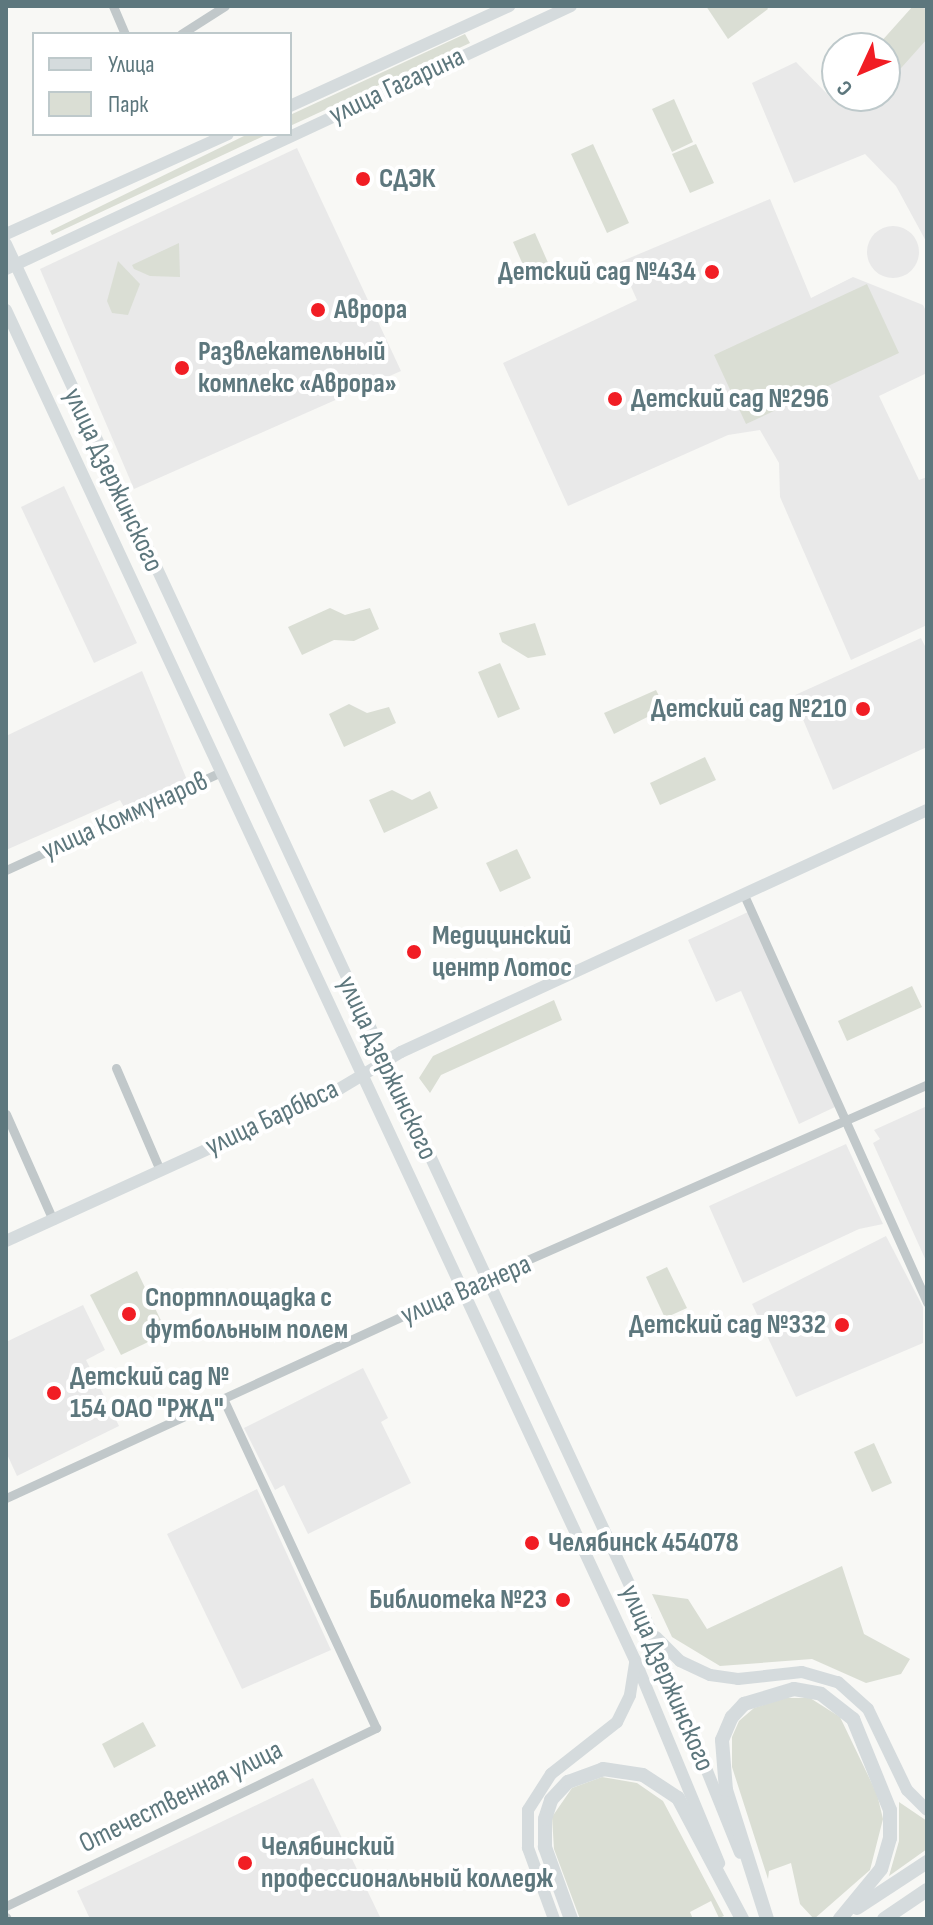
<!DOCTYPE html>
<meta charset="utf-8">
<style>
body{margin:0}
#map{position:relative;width:933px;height:1925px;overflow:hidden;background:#f8f8f5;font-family:"Sofia Sans Condensed",sans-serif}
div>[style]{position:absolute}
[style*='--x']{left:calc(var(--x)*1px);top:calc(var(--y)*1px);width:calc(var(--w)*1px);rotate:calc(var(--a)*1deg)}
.built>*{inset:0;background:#e9e9e9}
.round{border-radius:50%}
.green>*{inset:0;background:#daded4}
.street>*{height:9px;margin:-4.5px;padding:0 4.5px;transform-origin:4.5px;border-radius:4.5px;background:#c1c8ca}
.secondary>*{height:12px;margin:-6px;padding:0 6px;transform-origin:6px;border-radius:6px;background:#d5dbdd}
.primary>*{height:14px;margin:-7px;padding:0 7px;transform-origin:7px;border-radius:7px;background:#d5dbdd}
.dots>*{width:22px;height:22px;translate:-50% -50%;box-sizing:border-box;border:4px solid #fff;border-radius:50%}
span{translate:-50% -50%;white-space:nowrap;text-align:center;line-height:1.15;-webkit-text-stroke:8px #fff;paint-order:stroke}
.street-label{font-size:28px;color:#5d777d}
.poi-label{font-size:28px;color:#5d777d;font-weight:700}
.left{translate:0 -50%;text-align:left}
.right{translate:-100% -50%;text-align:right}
.frame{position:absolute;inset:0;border:8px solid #5d777d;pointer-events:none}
.legend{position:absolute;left:32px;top:32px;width:260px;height:104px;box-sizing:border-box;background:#fff;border:2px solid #bec9cb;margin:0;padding:10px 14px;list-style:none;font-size:24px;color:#5d777d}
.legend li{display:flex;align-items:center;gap:16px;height:40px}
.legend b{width:40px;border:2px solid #bec9cb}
.north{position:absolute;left:821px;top:32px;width:80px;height:80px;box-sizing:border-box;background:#fff;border:2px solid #bec9cb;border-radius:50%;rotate:226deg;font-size:22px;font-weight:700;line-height:32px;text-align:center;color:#5d777d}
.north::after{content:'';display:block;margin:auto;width:28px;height:36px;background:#f11d24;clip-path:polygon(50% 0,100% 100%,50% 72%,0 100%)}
</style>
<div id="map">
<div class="built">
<i style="clip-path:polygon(918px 6px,927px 6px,927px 243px,896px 186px,865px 154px,794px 183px,752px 83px,796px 62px,835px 102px,841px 96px,885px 96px,885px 48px)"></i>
<i style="clip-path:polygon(297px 148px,401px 371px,134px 489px,40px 269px)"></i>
<i style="clip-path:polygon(770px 199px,811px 298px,853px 277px,923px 305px,927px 313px,927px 373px,879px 396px,919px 480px,927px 477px,927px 625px,851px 660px,780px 497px,779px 463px,760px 430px,728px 435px,568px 506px,503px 363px,637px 300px,620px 262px)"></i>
<i class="round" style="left:867px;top:226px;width:52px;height:52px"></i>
<i style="clip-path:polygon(64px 486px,137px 643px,94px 663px,21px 507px)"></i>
<i style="clip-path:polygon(921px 638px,927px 650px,927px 747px,833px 790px,793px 696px)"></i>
<i style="clip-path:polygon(142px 671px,187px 780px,124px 807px,120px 800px,6px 850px,6px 736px)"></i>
<i style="clip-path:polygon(748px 912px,835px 1107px,799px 1124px,741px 991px,716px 1002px,688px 940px)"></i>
<i style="clip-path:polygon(927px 1106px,927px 1263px,873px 1143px,880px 1139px,874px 1130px)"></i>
<i style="clip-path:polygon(846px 1144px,883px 1224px,859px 1229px,743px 1283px,709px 1206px)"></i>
<i style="clip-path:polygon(886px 1236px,923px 1307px,923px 1343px,796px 1397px,752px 1304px)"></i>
<i style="clip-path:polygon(83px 1305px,105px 1350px,86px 1360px,119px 1426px,17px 1476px,6px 1452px,6px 1342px)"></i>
<i style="clip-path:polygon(363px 1368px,388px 1418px,381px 1422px,411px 1483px,308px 1534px,284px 1485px,275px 1490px,244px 1428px)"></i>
<i style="clip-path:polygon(257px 1489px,331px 1650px,242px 1689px,167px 1534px)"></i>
<i style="clip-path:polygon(313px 1778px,381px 1919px,90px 1919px,77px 1891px)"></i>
</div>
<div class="green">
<i style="clip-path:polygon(706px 6px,766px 6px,768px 9px,728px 39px)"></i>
<i style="clip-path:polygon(913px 6px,927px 9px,927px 39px,885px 86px,885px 48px,879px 44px)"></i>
<i style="clip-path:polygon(465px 34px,470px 43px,290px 126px,290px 115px)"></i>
<i style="clip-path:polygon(674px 99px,693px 142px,672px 152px,652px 109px)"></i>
<i style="clip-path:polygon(248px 134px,268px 134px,52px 235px,50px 231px)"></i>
<i style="clip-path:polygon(593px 144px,629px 223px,607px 233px,571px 154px)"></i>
<i style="clip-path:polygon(696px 144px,714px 183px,690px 193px,672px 154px)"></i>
<i style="clip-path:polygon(535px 233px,549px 265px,527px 274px,513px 242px)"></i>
<i style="clip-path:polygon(179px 243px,180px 277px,150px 276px,134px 269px,132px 265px)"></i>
<i style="clip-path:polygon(118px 261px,140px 284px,128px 315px,112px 313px,107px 301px)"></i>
<i style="clip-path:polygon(867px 284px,899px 353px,746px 424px,714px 355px)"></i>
<i style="clip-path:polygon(330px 608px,345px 615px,370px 608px,379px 629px,354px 641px,334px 640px,302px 655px,288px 627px)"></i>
<i style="clip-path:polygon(535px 623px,546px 655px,528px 658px,502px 642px,499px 633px)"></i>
<i style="clip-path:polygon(500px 663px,520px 709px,498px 718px,478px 672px)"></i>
<i style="clip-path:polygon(656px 690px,665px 708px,614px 734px,604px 713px)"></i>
<i style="clip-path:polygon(349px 704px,367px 713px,389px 707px,396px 723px,344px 747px,329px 714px)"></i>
<i style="clip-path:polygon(705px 757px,716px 780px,660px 805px,650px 783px)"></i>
<i style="clip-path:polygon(392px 790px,412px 800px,430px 791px,438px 808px,384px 833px,369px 800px)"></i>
<i style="clip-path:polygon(517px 849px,531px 878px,500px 892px,486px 863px)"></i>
<i style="clip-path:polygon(912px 986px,922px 1007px,847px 1041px,838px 1021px)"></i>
<i style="clip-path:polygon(554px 1000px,562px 1020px,441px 1075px,430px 1093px,419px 1078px,433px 1056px)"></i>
<i style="clip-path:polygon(667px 1267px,687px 1308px,665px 1318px,646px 1277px)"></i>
<i style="clip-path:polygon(137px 1271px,167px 1333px,121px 1355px,90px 1295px)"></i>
<i style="clip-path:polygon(874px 1443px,892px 1483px,872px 1492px,854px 1452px)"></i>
<i style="clip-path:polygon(842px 1566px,864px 1634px,910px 1659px,901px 1674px,866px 1683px,812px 1659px,720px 1666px,672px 1637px,652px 1594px,688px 1599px,707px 1629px)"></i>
<i style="clip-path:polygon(785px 1698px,810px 1698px,840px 1717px,877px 1794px,883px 1819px,870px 1870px,814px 1919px,800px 1904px,791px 1863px,769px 1871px,768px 1879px,732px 1767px,732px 1737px,739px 1721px,754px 1708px)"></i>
<i style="clip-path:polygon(143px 1722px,156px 1746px,114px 1768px,102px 1744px)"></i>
<i style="clip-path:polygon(602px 1777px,637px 1783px,663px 1801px,724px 1916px,719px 1918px,711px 1901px,690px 1912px,693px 1919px,580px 1919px,554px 1849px,552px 1817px,572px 1788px)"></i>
<i style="clip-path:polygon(899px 1802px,927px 1821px,927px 1849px,889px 1876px,899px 1841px)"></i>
</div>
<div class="street">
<i style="--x:113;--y:6;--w:30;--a:67"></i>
<i style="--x:181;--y:34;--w:52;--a:-32.5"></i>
<i style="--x:6;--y:870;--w:236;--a:-24.5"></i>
<i style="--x:744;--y:895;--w:447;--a:65.8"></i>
<i style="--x:116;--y:1068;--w:111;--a:66.7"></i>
<i style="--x:6;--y:1114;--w:116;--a:66.1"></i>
<i style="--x:486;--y:1278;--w:482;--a:-23.7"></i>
<i style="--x:6;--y:1498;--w:504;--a:-24.63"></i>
<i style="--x:6;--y:1906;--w:411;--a:-25.7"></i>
<i style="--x:376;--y:1728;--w:363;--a:-114.9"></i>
<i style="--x:6;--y:1917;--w:2;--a:63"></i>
</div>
<div class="secondary">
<i style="--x:290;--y:106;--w:241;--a:-24.5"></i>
<i style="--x:6;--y:234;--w:243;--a:-24.2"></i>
<i style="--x:6;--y:244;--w:1527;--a:65.06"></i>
<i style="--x:650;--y:1629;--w:241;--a:68.1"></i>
<i style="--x:6;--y:269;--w:623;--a:-24.96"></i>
<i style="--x:6;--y:310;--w:1489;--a:65.02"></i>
<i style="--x:635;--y:1660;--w:220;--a:67.5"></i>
<i style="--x:6;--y:1241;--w:366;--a:-24.5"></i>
<i style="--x:339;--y:1089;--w:72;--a:-30.8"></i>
<i style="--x:401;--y:1052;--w:579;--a:-24.71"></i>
<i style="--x:656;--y:1637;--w:34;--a:45"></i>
<i style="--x:680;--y:1661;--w:33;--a:25"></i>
<i style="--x:710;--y:1675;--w:28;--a:8"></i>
<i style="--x:738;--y:1679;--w:64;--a:-6.2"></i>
<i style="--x:802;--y:1672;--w:37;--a:16"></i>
<i style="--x:838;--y:1682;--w:40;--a:42"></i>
<i style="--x:868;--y:1709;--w:90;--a:64.3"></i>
<i style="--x:907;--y:1790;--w:28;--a:45"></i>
<i style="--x:554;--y:1919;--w:76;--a:-110.1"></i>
<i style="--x:528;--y:1848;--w:38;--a:-90"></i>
<i style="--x:528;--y:1810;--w:43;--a:-57.4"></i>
<i style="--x:551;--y:1774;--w:84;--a:-38.2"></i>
<i style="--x:617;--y:1722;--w:30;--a:-64"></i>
<i style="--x:630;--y:1695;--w:32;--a:-81"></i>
</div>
<div class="primary">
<i style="--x:857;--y:1908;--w:84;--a:-33.3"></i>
<i style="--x:571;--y:1919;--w:77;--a:-109.9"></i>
<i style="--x:545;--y:1847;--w:28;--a:-90"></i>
<i style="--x:545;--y:1819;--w:20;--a:-72"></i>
<i style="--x:551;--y:1800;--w:25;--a:-47"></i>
<i style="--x:568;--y:1782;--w:37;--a:-20"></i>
<i style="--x:603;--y:1769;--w:40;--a:8.5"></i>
<i style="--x:643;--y:1775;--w:42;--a:33.3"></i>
<i style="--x:678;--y:1798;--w:137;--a:62.1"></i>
<i style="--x:767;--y:1919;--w:135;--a:-107.6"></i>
<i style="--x:726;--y:1790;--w:50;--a:-94.6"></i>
<i style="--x:722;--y:1740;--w:25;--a:-67"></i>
<i style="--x:732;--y:1717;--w:18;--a:-47"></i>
<i style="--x:744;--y:1704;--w:52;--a:-16.7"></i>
<i style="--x:794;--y:1689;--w:27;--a:10"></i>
<i style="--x:821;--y:1694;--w:41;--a:38"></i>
<i style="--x:853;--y:1719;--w:98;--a:67.9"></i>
<i style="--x:890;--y:1810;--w:28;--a:90"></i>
<i style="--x:890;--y:1838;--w:32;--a:106"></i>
<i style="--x:881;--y:1869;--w:65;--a:129.4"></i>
<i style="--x:884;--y:1919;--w:52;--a:-34"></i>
</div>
<div class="dots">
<i style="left:363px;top:179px;background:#f11d24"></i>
<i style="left:712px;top:272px;background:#f11d24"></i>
<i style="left:318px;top:310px;background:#f11d24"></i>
<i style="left:182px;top:368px;background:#f11d24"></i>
<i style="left:615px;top:399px;background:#f11d24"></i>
<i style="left:863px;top:709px;background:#f11d24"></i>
<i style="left:414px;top:952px;background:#f11d24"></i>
<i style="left:129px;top:1314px;background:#f11d24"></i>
<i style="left:842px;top:1325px;background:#f11d24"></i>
<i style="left:54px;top:1393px;background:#f11d24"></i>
<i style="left:532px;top:1543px;background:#f11d24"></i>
<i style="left:563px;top:1600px;background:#f11d24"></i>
<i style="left:245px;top:1863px;background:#f11d24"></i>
</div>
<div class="street-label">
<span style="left:397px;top:86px;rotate:-25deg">улица Гагарина</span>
<span style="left:113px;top:480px;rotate:65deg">улица Дзержинского</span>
<span style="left:125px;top:816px;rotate:-24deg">улица Коммунаров</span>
<span style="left:387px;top:1068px;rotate:65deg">улица Дзержинского</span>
<span style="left:272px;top:1118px;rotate:-25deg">улица Барбюса</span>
<span style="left:466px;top:1290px;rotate:-23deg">улица Вагнера</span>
<span style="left:667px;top:1678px;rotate:67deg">улица Дзержинского</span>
<span style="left:181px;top:1797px;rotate:-26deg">Отечественная улица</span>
</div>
<div class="poi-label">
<span class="left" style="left:379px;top:179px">СДЭК</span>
<span class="right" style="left:696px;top:272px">Детский сад №434</span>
<span class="left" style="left:334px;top:310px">Аврора</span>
<span class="left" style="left:198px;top:368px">Развлекательный<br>комплекс «Аврора»</span>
<span class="left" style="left:631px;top:399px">Детский сад №296</span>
<span class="right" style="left:847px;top:709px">Детский сад №210</span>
<span class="left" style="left:432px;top:952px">Медицинский<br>центр Лотос</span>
<span class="left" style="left:145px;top:1314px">Спортплощадка с<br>футбольным полем</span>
<span class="right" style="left:826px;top:1325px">Детский cад №332</span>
<span class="left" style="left:70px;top:1393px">Детский сад №<br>154 ОАО "РЖД"</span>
<span class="left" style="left:548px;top:1543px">Челябинск 454078</span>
<span class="right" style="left:547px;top:1600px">Библиотека №23</span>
<span class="left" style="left:261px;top:1863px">Челябинский<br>профессиональный колледж</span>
</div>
<div class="frame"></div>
<ul class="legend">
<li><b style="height:10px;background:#d5dbdd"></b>Улица</li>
<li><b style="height:22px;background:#daded4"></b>Парк</li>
</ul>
<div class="north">С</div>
</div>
